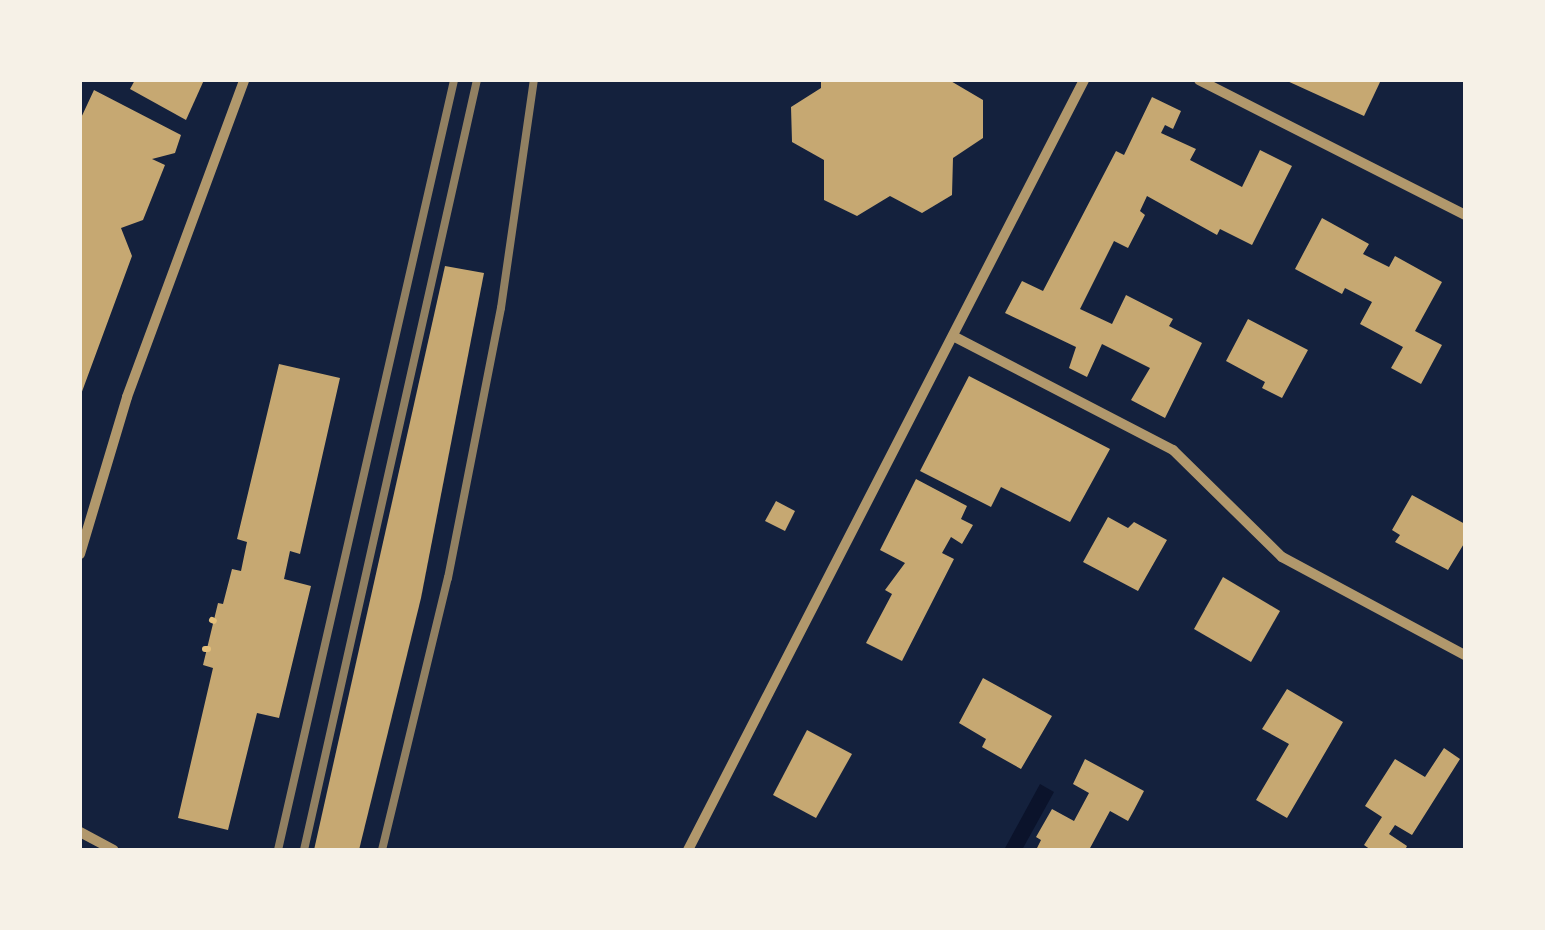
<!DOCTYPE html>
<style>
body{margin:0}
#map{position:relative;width:1545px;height:930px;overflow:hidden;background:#14213d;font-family:"Varela Round",sans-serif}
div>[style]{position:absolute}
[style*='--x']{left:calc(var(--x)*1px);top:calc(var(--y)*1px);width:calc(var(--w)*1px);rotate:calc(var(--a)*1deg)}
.water>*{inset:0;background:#0b132b}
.building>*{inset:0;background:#c6a872}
.path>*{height:6px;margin:-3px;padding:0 3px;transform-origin:3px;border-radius:3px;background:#e5c07b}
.minor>*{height:10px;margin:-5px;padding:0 5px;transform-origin:5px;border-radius:5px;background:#b1986c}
.rail>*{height:8px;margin:-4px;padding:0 4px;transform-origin:4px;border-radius:4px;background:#918062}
span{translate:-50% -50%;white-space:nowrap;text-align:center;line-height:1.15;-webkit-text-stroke:8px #f6f1e7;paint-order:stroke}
.frame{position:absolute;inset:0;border:82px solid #f6f1e7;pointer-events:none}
</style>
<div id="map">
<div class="water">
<i style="clip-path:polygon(1040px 784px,1054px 792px,1022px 850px,1004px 850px)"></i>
</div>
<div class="building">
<i style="clip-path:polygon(135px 80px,204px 80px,186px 120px,130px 89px)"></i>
<i style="clip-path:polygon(821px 80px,949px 80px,983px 100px,983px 138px,953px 158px,952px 195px,922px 213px,890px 196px,857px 216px,824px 200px,824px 160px,792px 142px,791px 107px,821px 88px)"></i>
<i style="clip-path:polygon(1285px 80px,1381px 80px,1364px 116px)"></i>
<i style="clip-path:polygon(94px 90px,181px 135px,175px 153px,152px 159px,165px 165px,143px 220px,121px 228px,132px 256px,80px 397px,80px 120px)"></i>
<i style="clip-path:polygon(1152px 97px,1181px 111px,1173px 129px,1165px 125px,1161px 133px,1196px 149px,1190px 160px,1242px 187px,1260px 150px,1292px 166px,1252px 245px,1220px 229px,1217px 235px,1147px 196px,1140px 211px,1145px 215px,1128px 248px,1114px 241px,1080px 309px,1112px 324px,1126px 295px,1173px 319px,1169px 326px,1202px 343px,1165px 418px,1131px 400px,1150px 368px,1102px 344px,1087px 377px,1069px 368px,1076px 347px,1005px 313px,1022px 281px,1043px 291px,1116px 151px,1124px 155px)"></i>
<i style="clip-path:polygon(1322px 218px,1369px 244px,1363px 254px,1389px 267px,1395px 256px,1442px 282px,1415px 331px,1442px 345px,1421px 384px,1391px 368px,1403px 347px,1360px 324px,1372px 302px,1345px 288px,1342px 294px,1295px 269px)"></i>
<i style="clip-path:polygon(445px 266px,484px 273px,421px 598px,359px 850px,314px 850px)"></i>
<i style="clip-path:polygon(1248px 319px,1308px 350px,1282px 398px,1262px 388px,1265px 382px,1226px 361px)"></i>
<i style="clip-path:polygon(279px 364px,340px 378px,300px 554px,290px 551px,284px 579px,311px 586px,279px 718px,257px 713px,228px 830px,178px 818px,213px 668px,203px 665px,218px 603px,223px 604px,232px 569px,241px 571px,247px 542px,237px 539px)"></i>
<i style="clip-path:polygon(969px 376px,1110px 449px,1070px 522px,1001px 487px,991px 507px,920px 471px)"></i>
<i style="clip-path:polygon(916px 479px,967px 506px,961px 519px,973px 525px,962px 544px,951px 537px,942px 553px,954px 559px,902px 661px,866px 643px,892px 594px,885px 590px,905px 563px,880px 550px)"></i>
<i style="clip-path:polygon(1412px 495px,1465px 524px,1465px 542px,1448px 570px,1395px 542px,1400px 535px,1392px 530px)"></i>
<i style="clip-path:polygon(776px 501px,795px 511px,785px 531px,765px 521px)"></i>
<i style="clip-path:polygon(1108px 517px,1128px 528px,1134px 522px,1167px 540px,1138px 591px,1083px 562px)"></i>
<i style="clip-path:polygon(1223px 577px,1280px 611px,1251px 662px,1194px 629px)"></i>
<i style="clip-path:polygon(983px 678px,1052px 716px,1021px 769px,982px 747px,986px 739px,959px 723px)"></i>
<i style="clip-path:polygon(1287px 689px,1343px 722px,1287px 818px,1256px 800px,1289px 744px,1262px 729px)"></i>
<i style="clip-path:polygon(807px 730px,852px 754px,816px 818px,773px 795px)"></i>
<i style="clip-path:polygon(1444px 748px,1460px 759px,1412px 835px,1395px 825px,1389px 834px,1407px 846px,1405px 850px,1371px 850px,1364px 845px,1382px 817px,1365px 806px,1395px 759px,1425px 777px)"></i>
<i style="clip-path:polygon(1085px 759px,1144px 791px,1133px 812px,1128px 821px,1110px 811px,1089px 850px,1036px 850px,1041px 840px,1036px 837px,1052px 809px,1074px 821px,1089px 793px,1073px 784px)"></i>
</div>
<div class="path">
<i style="--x:212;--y:620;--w:2;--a:27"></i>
<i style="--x:205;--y:649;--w:3;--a:0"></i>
</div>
<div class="minor">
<i style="--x:1199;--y:80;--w:298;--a:26.9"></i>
<i style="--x:953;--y:336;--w:248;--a:27.4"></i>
<i style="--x:1173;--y:450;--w:153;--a:44.5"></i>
<i style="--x:1282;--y:557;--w:208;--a:28.2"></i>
<i style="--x:80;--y:554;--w:164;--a:-73.3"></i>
<i style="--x:127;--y:397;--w:338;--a:-69.7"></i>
<i style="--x:80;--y:832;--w:38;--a:28"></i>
<i style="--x:688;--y:850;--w:866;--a:-62.78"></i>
</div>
<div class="rail">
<i style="--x:278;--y:850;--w:790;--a:-77.12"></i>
<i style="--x:304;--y:850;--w:789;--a:-77.34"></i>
<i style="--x:382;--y:850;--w:280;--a:-76.4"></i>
<i style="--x:448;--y:578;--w:275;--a:-78.9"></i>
<i style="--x:501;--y:308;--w:230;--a:-81.8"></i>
</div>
<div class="frame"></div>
</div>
